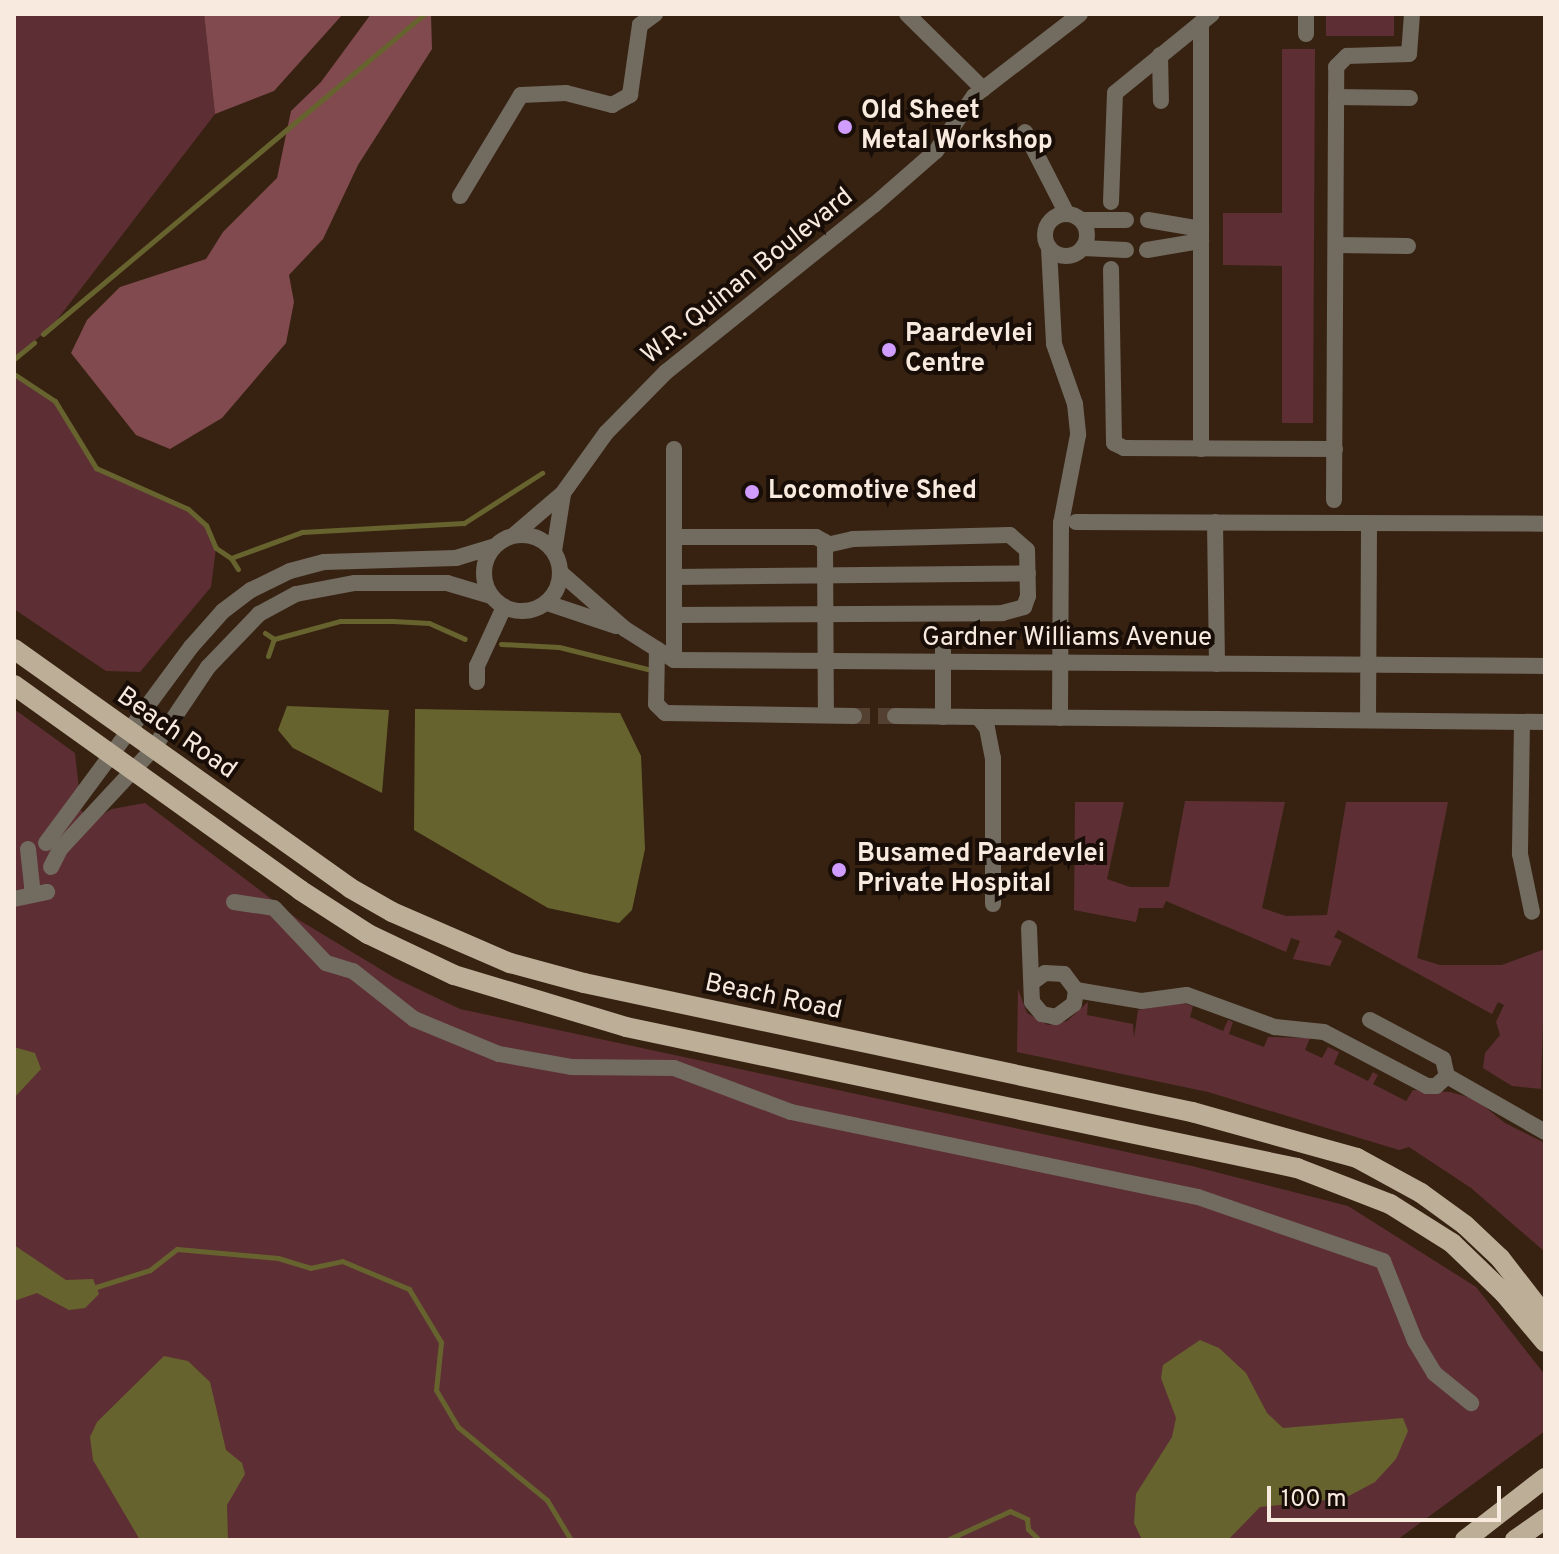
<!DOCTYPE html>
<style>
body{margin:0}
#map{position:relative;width:1559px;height:1554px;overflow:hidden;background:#372211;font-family:Overpass,sans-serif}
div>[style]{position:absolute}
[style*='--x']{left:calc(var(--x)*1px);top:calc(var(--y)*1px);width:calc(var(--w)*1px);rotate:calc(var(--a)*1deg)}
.green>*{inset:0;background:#5d2f34}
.forest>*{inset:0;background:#804a4f}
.water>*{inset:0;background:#67632e}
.stream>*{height:5px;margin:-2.5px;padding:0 2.5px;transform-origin:2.5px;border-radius:2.5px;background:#67632e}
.minor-tunnel>*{height:16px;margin-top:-8px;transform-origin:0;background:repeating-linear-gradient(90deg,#544030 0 16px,transparent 0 24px)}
.minor>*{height:16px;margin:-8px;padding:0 8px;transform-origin:8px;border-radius:8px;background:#726b60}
.minor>.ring{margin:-8px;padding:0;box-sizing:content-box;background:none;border:16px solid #726b60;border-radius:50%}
.major>*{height:20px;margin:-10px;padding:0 10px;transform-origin:10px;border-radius:10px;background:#bdaf97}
.dots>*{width:22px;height:22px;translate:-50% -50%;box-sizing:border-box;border:4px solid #180e07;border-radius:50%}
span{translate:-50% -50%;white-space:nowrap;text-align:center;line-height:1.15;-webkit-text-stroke:8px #180e07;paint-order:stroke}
.poi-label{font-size:26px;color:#f8eadf;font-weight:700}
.left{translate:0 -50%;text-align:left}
.street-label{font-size:26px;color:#f8eadf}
.frame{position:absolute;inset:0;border:16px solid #f8eadf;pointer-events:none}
.scale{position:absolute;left:1267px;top:1486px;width:234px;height:36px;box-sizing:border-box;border:4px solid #f8eadf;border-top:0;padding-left:10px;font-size:24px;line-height:28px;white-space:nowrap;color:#f8eadf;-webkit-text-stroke:6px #180e07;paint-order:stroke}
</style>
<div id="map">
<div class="green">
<i style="clip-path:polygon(14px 14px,204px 14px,215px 114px,53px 325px,14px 359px)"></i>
<i style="clip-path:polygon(1326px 14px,1394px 14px,1394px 36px,1326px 36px)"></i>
<i style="clip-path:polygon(1282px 49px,1315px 49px,1313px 423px,1282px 423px,1282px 266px,1223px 265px,1223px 213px,1282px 213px)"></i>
<i style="clip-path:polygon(14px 374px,55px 401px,96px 468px,188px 509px,207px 525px,216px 548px,211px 587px,140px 672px,106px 671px,14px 609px)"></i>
<i style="clip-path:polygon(14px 709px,75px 753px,79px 789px,69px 801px,93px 820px,112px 809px,145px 803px,299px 920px,395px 978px,460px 1009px,1192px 1166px,1348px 1206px,1476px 1287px,1545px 1375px,1545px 1431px,1397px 1540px,14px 1540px)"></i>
<i style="clip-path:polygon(1185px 801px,1285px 802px,1262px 908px,1286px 916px,1327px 915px,1346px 802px,1448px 802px,1417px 958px,1440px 965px,1502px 965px,1545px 949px,1541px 1089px,1512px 1086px,1483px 1068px,1485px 1053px,1500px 1035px,1496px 1022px,1504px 1005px,1498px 1002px,1492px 1014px,1338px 930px,1334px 937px,1342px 941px,1330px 966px,1293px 959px,1300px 941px,1291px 938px,1286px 952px,1166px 901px,1163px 908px,1139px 908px,1136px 922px,1074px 910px,1075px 802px,1124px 802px,1107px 879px,1130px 887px,1169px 887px)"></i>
<i style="clip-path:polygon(1018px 989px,1027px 1013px,1048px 1025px,1067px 1021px,1088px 1002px,1087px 1015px,1133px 1024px,1134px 1038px,1138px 1010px,1180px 1002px,1193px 1006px,1190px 1017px,1223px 1031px,1228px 1020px,1233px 1022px,1229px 1034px,1264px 1047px,1268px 1037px,1310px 1038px,1305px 1050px,1322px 1058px,1328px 1047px,1339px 1052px,1334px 1064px,1368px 1081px,1373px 1072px,1378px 1075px,1373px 1084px,1406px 1101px,1413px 1090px,1450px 1092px,1475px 1099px,1505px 1123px,1545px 1143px,1545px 1252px,1471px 1188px,1409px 1147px,1399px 1150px,1208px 1092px,1017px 1052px)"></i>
</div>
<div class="forest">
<i style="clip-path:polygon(204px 14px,343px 14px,274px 91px,215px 114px)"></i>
<i style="clip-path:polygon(371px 14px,431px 14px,432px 49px,358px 165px,323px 239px,289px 275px,294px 302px,286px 343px,222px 418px,170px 449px,136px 435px,71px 353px,87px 320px,120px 287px,206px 259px,223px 232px,277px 178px,291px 111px,321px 82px)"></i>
</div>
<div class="water">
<i style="clip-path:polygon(287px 706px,389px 710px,382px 793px,293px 748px,278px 730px)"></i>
<i style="clip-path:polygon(415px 709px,620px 713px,641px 756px,645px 849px,632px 910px,619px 923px,548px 908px,414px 830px)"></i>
<i style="clip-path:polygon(14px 1047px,35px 1053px,41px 1069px,14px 1098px)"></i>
<i style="clip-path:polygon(14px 1245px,66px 1280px,93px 1279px,99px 1294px,85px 1308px,69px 1310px,37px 1293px,14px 1301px)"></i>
<i style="clip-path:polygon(1200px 1340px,1219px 1348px,1246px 1373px,1267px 1413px,1283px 1428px,1403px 1418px,1408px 1431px,1396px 1459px,1375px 1482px,1345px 1498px,1260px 1507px,1228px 1540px,1142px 1540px,1134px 1523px,1136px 1494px,1172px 1437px,1176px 1418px,1161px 1378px,1163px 1365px)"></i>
<i style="clip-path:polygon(164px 1356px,188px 1361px,210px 1382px,226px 1450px,242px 1463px,245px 1474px,227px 1505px,228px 1540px,140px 1540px,93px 1460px,90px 1437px,97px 1422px)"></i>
</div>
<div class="stream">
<i style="--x:43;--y:334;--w:498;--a:-40"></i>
<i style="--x:14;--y:359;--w:26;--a:-39"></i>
<i style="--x:14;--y:374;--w:49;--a:33.4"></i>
<i style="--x:55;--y:401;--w:79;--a:58.5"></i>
<i style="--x:96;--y:468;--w:101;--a:24"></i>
<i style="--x:188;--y:509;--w:24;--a:42"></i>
<i style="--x:206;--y:525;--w:25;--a:67"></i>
<i style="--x:216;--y:548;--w:18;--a:34"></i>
<i style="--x:231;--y:558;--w:76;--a:-20.1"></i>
<i style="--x:302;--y:532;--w:162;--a:-3.2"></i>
<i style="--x:464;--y:523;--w:93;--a:-32.7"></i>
<i style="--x:231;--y:558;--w:13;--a:58"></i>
<i style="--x:265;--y:633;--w:11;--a:34"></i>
<i style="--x:274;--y:639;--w:68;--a:-15.3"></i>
<i style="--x:340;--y:621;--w:53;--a:0"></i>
<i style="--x:393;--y:621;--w:36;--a:3"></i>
<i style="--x:429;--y:623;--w:39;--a:24"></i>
<i style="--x:501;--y:644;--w:58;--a:3"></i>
<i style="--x:559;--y:647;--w:91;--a:14"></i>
<i style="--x:268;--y:656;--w:18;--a:-71"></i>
<i style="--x:93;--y:1288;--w:60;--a:-17.5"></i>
<i style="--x:150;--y:1270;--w:34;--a:-38"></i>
<i style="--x:177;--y:1249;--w:101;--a:5.1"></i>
<i style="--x:278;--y:1258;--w:34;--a:17"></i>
<i style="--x:310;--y:1268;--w:33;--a:-12"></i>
<i style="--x:342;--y:1261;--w:73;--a:22.7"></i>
<i style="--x:409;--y:1289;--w:62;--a:58.9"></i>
<i style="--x:441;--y:1342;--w:48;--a:95.9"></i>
<i style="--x:436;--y:1390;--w:43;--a:59.3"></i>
<i style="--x:458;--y:1427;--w:115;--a:39.4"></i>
<i style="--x:547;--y:1500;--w:47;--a:59"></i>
<i style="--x:947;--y:1540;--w:69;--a:-24.7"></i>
<i style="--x:1010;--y:1511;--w:19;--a:25"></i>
<i style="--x:1027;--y:1519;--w:10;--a:84"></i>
<i style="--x:1028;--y:1529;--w:16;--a:45"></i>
</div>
<div class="minor-tunnel">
<i style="--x:854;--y:716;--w:41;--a:0"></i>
</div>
<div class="minor">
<i style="--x:907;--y:14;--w:107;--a:44.6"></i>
<i style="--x:1201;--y:23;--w:426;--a:90"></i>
<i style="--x:1306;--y:34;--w:20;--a:-90"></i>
<i style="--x:1160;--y:55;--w:46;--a:88.8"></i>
<i style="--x:1336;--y:97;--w:74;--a:0.8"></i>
<i style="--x:1025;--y:132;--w:92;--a:62.9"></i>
<i style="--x:460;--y:196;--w:118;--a:-58.9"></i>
<i style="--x:521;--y:95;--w:45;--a:-2.5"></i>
<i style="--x:566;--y:93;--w:48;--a:14.6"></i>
<i style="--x:612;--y:105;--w:21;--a:-29"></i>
<i style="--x:630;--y:95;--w:71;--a:-81.9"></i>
<i style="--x:640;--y:25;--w:19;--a:-36"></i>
<i style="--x:1111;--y:202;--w:109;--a:-87.9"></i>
<i style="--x:1115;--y:93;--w:125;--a:-39.2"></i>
<i class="ring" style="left:1045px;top:214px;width:26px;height:26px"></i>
<i style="--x:1082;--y:220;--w:44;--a:0"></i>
<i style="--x:1148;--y:220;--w:54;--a:9.6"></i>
<i style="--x:1336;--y:245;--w:72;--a:0.8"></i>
<i style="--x:1049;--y:248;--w:96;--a:87"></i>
<i style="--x:1054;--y:344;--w:64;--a:70.7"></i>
<i style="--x:1075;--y:404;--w:31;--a:84"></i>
<i style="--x:1078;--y:435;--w:90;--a:100.9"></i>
<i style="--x:1061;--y:523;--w:195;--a:90.3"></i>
<i style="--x:1083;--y:248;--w:43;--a:2.7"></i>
<i style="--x:1147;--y:250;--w:55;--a:-9.5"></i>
<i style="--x:1111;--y:269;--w:174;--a:89"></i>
<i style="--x:1114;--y:443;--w:11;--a:27"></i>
<i style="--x:1124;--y:448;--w:211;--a:0.3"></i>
<i style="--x:1334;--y:500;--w:433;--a:-89.7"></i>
<i style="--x:1336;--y:67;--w:16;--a:-45"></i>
<i style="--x:1347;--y:56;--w:62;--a:-1.8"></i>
<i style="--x:1409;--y:54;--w:40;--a:-85.7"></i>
<i style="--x:1076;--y:522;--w:469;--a:0.2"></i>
<i style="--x:1215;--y:522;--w:142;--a:89.2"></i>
<i class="ring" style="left:484px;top:535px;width:60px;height:60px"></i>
<i style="--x:514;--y:535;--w:65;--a:-40.6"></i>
<i style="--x:563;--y:493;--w:74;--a:-54.4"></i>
<i style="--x:606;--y:433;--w:86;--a:-45.5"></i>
<i style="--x:666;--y:372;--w:267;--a:-38.8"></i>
<i style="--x:874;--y:205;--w:82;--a:-41.1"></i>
<i style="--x:936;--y:151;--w:67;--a:-55.4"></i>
<i style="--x:974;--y:96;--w:134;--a:-37.7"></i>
<i style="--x:674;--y:537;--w:142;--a:0"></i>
<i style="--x:816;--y:537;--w:10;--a:29"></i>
<i style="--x:825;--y:542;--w:173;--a:89.7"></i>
<i style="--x:554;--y:551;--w:58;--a:-81"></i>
<i style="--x:561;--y:573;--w:85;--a:41.2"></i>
<i style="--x:625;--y:629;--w:58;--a:32.3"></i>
<i style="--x:674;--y:660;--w:871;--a:0.39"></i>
<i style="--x:674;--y:577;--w:354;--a:-0.6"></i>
<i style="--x:547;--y:603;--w:73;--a:18.4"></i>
<i style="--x:674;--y:615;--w:328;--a:-0.3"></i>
<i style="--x:1002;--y:613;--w:23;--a:-15"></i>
<i style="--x:1024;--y:607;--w:12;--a:-70"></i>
<i style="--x:1028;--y:596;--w:46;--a:-91.2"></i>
<i style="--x:1027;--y:550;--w:23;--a:-139"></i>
<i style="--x:1010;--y:535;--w:157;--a:178.5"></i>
<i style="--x:853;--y:539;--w:27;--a:167"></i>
<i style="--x:657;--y:649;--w:55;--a:91"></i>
<i style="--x:656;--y:704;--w:13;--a:45"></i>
<i style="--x:665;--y:713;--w:189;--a:0.9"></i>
<i style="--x:674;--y:660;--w:211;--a:-90"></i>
<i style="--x:477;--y:682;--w:16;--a:-90"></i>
<i style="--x:477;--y:666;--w:65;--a:-65.4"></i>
<i style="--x:895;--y:716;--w:83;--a:0.7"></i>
<i style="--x:978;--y:717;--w:14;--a:51"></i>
<i style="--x:987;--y:728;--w:31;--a:79"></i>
<i style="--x:993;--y:758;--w:146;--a:90"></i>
<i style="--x:943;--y:717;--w:79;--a:-90"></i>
<i style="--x:978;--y:717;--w:567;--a:0.51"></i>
<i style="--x:1368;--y:720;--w:196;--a:-89.7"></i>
<i style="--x:1522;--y:722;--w:132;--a:90.9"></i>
<i style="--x:1520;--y:854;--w:59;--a:78.3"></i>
<i style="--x:46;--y:843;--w:244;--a:-53.5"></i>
<i style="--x:191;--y:647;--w:48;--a:-48.4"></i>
<i style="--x:223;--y:611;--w:35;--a:-37"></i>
<i style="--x:251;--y:590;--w:43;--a:-26"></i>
<i style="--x:290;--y:571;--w:35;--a:-15"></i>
<i style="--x:324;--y:562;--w:132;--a:-1.7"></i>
<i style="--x:456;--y:558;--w:39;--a:-17"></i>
<i style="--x:28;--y:849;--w:46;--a:83.8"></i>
<i style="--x:51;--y:867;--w:20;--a:-63"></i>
<i style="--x:60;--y:849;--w:137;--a:-47.1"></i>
<i style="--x:153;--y:749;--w:99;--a:-56.1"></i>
<i style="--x:208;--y:667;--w:74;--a:-46.1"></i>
<i style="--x:259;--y:614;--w:42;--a:-28.4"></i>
<i style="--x:296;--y:594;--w:60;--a:-10.6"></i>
<i style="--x:355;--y:583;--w:92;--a:0"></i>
<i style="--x:447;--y:583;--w:46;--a:16.5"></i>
<i style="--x:14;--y:899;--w:34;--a:-12"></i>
<i style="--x:234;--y:902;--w:40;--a:8.5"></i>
<i style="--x:274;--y:908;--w:76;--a:46.6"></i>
<i style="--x:326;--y:963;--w:28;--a:17"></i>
<i style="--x:353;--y:971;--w:78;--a:38.2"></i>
<i style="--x:414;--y:1019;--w:92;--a:22.4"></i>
<i style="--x:499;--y:1054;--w:73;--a:10.2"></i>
<i style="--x:571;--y:1067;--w:103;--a:0.6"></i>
<i style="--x:674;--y:1068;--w:125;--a:20.6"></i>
<i style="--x:791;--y:1112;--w:416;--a:11.8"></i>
<i style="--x:1198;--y:1197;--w:196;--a:19.1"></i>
<i style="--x:1383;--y:1261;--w:86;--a:68.2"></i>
<i style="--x:1415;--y:1341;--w:37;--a:59"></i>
<i style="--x:1434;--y:1373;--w:48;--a:39"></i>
<i style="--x:1029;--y:928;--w:74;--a:87.7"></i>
<i style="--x:1032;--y:1002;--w:16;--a:50"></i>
<i style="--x:1042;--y:1014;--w:14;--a:12"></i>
<i style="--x:1056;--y:1017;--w:22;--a:-36"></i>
<i style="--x:1074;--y:1004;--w:14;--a:-82"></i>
<i style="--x:1076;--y:990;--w:20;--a:-127"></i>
<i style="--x:1064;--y:974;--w:19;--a:-177"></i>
<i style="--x:1045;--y:973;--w:14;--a:144"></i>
<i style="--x:1076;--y:990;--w:67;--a:9.5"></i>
<i style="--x:1142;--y:1001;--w:45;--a:-7.6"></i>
<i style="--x:1187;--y:995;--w:94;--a:20"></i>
<i style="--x:1275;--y:1027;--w:49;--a:5.8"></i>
<i style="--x:1324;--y:1032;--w:116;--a:27.7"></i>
<i style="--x:1427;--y:1086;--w:9;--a:0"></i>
<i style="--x:1436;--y:1086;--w:15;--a:-42"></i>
<i style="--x:1370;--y:1020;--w:83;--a:28.1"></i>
<i style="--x:1443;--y:1059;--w:17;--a:77"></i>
<i style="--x:1447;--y:1076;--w:113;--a:29.7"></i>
</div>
<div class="major">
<i style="--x:14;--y:649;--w:412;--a:35.4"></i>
<i style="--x:350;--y:888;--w:48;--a:29.7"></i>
<i style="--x:392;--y:912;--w:129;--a:23.4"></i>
<i style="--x:510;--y:963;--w:77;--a:15.1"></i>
<i style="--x:584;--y:983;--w:622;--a:11.98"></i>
<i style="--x:1192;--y:1112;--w:171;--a:15.6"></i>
<i style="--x:1357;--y:1158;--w:73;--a:28.7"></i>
<i style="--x:1421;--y:1193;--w:54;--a:36"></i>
<i style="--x:1465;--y:1225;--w:48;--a:43.3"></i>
<i style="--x:1500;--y:1258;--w:73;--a:52.2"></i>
<i style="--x:14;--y:685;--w:352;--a:35.6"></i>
<i style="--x:300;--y:890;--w:81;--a:32.9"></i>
<i style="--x:368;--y:934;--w:95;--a:25.5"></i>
<i style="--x:454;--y:975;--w:180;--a:16.8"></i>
<i style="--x:626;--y:1027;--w:686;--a:11.87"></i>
<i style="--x:1297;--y:1168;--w:100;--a:21.2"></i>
<i style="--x:1390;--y:1204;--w:73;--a:32.2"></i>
<i style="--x:1452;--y:1243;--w:72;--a:43.9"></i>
<i style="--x:1504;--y:1293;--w:64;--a:50.1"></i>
<i style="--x:1465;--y:1540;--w:101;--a:-37.8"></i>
<i style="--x:1515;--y:1540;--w:37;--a:-35"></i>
</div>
<div class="dots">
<i style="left:845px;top:127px;background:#d09dff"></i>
<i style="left:889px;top:350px;background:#d09dff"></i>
<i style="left:752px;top:492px;background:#d09dff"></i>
<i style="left:839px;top:870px;background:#d09dff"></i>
</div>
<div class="poi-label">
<span class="left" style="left:861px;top:127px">Old Sheet<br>Metal Workshop</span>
<span class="left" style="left:905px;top:350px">Paardevlei<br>Centre</span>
<span class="left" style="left:768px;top:492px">Locomotive Shed</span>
<span class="left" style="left:857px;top:870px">Busamed Paardevlei<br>Private Hospital</span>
</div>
<div class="street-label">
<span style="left:748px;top:277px;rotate:-39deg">W.R. Quinan Boulevard</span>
<span style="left:1067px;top:639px">Gardner Williams Avenue</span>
<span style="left:176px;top:734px;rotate:35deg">Beach Road</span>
<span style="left:773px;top:998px;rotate:12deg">Beach Road</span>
</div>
<div class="frame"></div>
<div class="scale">100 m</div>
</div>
